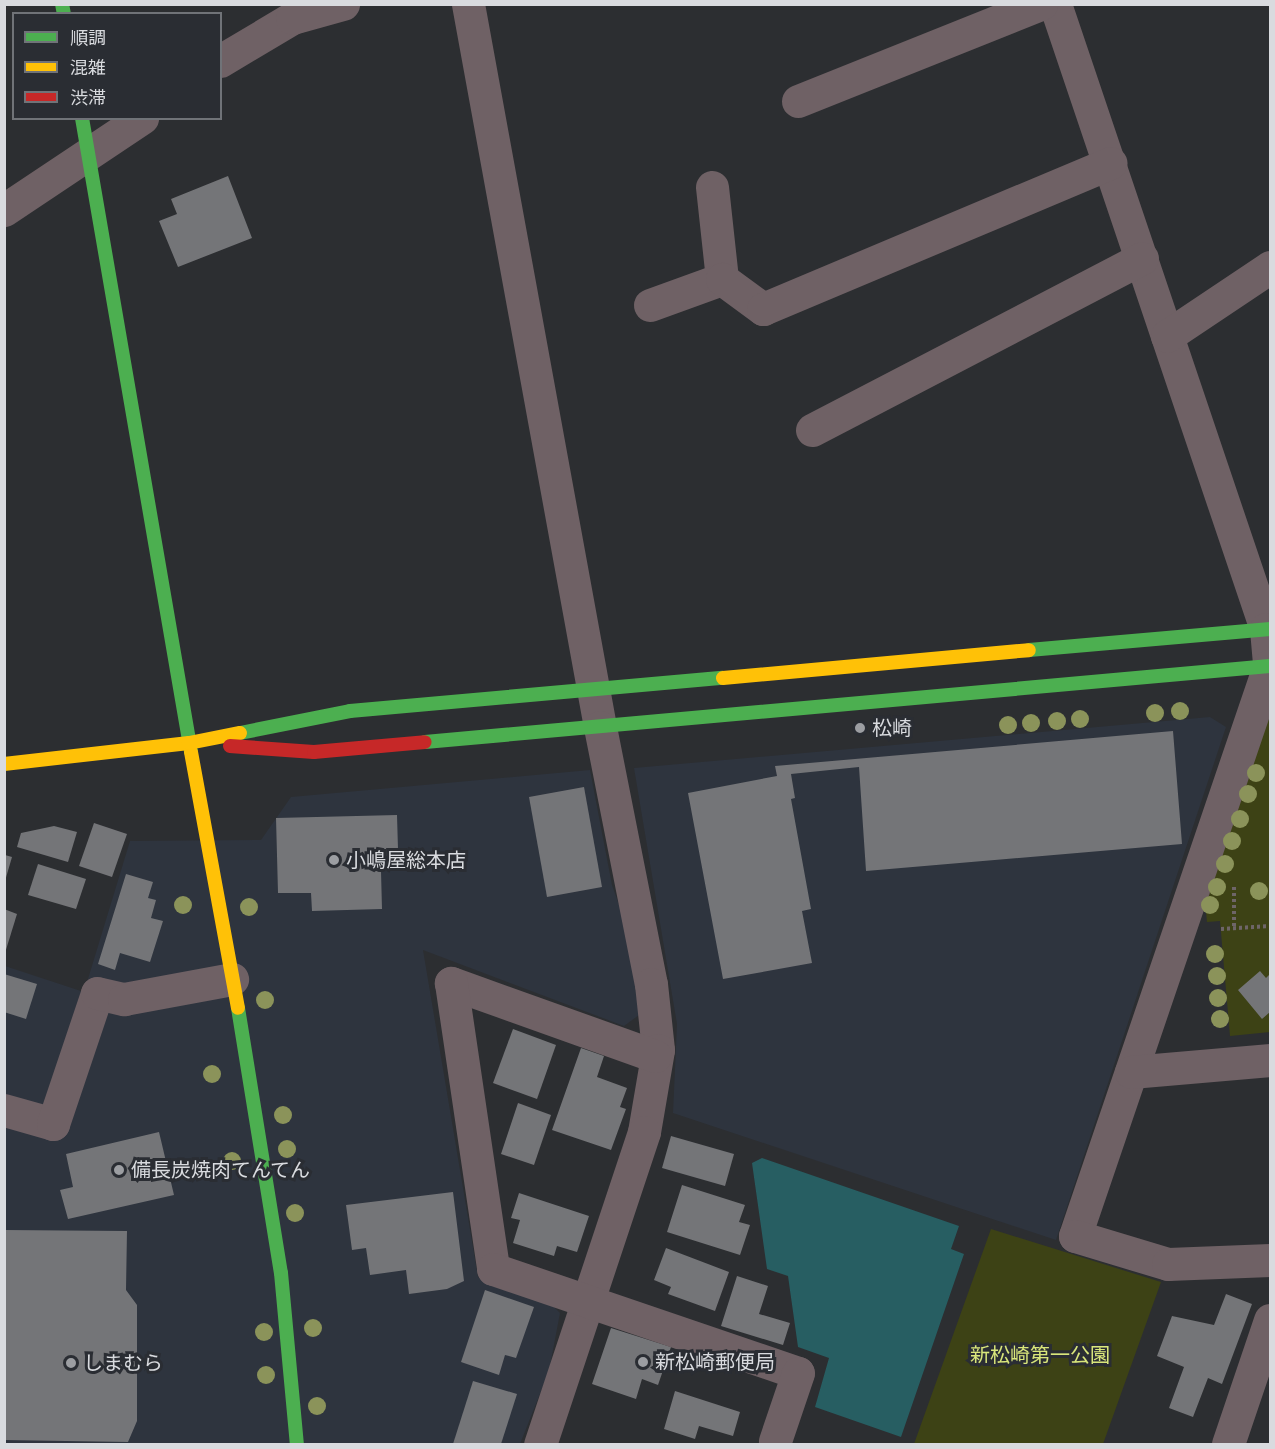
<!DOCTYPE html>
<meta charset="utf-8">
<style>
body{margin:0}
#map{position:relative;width:1275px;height:1449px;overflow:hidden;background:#2c2e31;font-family:Poppins,"Noto Sans JP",sans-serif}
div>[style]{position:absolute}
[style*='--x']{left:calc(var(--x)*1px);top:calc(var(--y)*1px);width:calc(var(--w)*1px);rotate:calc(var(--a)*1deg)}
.built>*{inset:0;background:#2e343e}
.green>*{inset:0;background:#3d4215}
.water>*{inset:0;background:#275e62}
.building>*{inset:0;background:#747578}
.path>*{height:4px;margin-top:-2px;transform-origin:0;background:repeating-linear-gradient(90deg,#6e6568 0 3px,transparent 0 6px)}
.street>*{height:33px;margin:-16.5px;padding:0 16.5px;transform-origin:16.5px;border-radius:16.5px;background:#6f6165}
.fast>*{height:14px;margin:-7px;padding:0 7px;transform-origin:7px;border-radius:7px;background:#4caf50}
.slow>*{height:14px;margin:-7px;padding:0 7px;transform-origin:7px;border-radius:7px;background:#ffc107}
.jam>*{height:14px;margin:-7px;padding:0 7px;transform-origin:7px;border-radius:7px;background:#c62828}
.trees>*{width:18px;height:18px;margin:-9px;border-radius:50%;background:#8b935a}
.dots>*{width:16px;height:16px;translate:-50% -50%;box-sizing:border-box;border:3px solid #2a2d33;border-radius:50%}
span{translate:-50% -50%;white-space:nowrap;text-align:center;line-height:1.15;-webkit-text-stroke:6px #2a2d33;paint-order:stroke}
.poi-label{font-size:20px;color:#d9dbdf}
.left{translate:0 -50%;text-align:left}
.park-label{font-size:20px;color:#d9e67b}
.frame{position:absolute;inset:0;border:6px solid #d9dbdf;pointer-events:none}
.legend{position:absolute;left:12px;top:12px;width:210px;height:108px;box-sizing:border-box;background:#2a2d33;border:2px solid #707378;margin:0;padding:8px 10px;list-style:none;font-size:18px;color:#d9dbdf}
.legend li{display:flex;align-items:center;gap:12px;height:30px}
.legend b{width:30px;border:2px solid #707378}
</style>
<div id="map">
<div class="built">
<i style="clip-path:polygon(1210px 717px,1226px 727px,1056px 1240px,673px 1113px,677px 1024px,634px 768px)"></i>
<i style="clip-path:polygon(590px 770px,612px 885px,629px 933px,639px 1015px,624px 1026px,423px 950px,478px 1277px,549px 1302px,560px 1313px,549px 1371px,520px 1444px,5px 1444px,5px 966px,84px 992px,130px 841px,261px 840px,291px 797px)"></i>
</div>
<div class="green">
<i style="clip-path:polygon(1270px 712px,1270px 1032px,1230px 1036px,1220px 921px,1207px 922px,1205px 902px)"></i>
<i style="clip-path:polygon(991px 1229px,1161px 1282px,1103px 1444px,914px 1444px)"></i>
</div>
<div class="water">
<i style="clip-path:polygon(762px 1158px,959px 1226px,951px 1249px,964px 1254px,901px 1437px,815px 1407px,829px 1358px,798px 1347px,788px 1276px,767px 1269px,752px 1163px)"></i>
</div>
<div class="building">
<i style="clip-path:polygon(228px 176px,252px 238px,178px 267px,159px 221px,177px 214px,171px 199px)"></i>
<i style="clip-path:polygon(1173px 731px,1182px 844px,866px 871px,859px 767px,791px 774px,795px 798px,791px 799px,811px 909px,802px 911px,812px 963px,723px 979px,688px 793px,777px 776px,775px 766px)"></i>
<i style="clip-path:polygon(584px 787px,602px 887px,547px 897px,529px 797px)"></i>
<i style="clip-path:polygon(397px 815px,398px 849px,391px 849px,391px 870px,381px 871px,382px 909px,312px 911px,311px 893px,278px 893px,276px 818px)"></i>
<i style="clip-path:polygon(94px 823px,127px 834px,112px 877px,79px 866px)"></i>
<i style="clip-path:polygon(54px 826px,77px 832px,68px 862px,17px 847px,21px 833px)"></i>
<i style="clip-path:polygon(5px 855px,12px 857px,5px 881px)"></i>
<i style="clip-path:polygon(38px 864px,86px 879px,76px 909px,28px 895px)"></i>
<i style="clip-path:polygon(126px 874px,153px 882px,148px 898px,156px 900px,151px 918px,163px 921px,150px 962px,120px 953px,115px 970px,98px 964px)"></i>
<i style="clip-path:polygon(4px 909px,17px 914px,5px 953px,4px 953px)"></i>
<i style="clip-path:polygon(1260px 971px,1266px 978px,1270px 974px,1270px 1012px,1262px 1019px,1238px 990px)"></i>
<i style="clip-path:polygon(4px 974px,37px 984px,26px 1019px,4px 1012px)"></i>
<i style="clip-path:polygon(513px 1029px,556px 1045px,537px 1099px,493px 1083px)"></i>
<i style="clip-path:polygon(581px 1048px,604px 1056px,597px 1077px,627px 1088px,620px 1107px,626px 1109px,611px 1150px,552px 1130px)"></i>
<i style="clip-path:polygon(518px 1103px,551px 1115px,534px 1165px,501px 1154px)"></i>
<i style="clip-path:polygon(159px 1132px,174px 1195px,68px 1219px,60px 1190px,73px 1187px,66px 1154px)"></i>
<i style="clip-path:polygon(671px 1136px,734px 1154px,725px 1186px,662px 1168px)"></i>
<i style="clip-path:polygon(682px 1185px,745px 1205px,739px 1222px,750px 1225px,740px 1255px,667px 1232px)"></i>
<i style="clip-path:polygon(453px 1192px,464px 1281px,447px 1289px,409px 1294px,406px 1270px,370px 1275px,366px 1248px,352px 1250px,346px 1205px)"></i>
<i style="clip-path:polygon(519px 1193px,589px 1216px,577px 1252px,557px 1246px,554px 1256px,513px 1243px,520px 1220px,511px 1218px)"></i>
<i style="clip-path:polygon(4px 1230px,127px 1231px,126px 1290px,137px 1305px,137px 1421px,128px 1442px,4px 1440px)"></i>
<i style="clip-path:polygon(666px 1248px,729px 1272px,715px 1311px,668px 1294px,671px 1287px,654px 1280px)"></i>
<i style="clip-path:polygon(737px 1276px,768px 1286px,759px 1314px,790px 1323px,783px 1345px,721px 1326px)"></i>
<i style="clip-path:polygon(485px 1290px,534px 1307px,516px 1358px,505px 1355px,499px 1375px,461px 1362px)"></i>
<i style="clip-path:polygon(1226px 1294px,1252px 1304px,1222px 1384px,1208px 1378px,1193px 1417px,1169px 1408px,1184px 1367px,1157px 1356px,1172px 1316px,1214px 1325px)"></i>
<i style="clip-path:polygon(611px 1328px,671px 1347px,658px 1385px,642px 1379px,636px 1399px,592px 1384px)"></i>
<i style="clip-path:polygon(473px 1381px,517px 1394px,501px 1444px,453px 1444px)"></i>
<i style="clip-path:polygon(675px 1391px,740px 1412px,733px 1436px,699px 1426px,695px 1439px,664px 1429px)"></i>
</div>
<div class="path">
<i style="--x:1234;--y:887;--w:41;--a:90"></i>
<i style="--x:1221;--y:929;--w:49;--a:-3.5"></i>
</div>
<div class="street">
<i style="--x:468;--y:4;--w:735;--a:79.65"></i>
<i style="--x:600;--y:727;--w:262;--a:78.8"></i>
<i style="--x:651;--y:984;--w:66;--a:83.9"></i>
<i style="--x:658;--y:1050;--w:83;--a:99.7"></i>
<i style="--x:644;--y:1132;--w:329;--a:108.4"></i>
<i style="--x:1055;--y:4;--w:660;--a:71.35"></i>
<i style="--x:1266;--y:629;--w:37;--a:85"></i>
<i style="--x:1269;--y:666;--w:602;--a:108.8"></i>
<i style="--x:1075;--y:1236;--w:97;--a:16.8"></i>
<i style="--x:1168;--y:1264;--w:102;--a:-2.2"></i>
<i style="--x:220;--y:61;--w:84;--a:-30.8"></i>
<i style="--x:292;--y:18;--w:53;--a:-15.4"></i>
<i style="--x:798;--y:101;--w:262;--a:-21.8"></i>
<i style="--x:712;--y:187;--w:93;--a:83.8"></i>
<i style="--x:4;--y:210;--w:166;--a:-33.7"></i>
<i style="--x:650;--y:305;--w:77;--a:-19.9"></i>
<i style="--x:722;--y:279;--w:51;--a:36.2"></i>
<i style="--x:763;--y:309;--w:377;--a:-22.8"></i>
<i style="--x:1167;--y:336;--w:124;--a:-33.8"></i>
<i style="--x:812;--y:430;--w:372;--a:-27.5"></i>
<i style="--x:655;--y:1056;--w:217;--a:-160.3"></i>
<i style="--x:451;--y:983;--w:289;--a:81.6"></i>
<i style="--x:493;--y:1269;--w:322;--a:18.8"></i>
<i style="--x:798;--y:1373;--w:72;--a:108.7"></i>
<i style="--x:1131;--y:1072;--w:140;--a:-4.9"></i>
<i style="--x:4;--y:1110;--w:51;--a:15.9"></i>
<i style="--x:53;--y:1124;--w:138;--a:-71.4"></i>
<i style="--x:97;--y:993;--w:28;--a:13"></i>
<i style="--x:124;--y:999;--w:110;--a:-10.5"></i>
<i style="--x:1228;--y:1444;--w:131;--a:-71.3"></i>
</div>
<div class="fast">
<i style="--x:62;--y:4;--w:10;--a:79"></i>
<i style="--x:82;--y:118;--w:643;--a:80.24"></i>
<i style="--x:1029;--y:650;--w:242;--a:-5"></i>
<i style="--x:240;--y:733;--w:112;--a:-11.3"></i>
<i style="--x:350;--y:711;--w:374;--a:-5.1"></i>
<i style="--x:425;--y:742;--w:848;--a:-5.14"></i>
<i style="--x:238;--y:1008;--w:268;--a:80.8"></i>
<i style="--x:281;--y:1273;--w:172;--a:84.7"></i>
</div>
<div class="slow">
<i style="--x:723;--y:678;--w:307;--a:-5.2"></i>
<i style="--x:191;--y:752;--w:260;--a:79.6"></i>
<i style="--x:4;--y:764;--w:186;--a:-6.5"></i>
<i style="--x:189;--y:743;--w:52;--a:-11.1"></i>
</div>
<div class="jam">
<i style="--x:230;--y:746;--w:84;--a:4.1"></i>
<i style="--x:314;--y:752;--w:111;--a:-5.1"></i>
</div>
<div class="trees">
<i style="left:1180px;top:711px"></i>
<i style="left:1155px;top:713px"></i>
<i style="left:1080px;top:719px"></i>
<i style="left:1057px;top:721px"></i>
<i style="left:1031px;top:723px"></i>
<i style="left:1008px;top:725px"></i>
<i style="left:1256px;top:773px"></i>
<i style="left:1248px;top:794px"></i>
<i style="left:1240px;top:819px"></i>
<i style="left:1232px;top:841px"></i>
<i style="left:1225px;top:864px"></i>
<i style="left:1217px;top:887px"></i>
<i style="left:1259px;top:891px"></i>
<i style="left:183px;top:905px"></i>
<i style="left:1210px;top:905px"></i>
<i style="left:249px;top:907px"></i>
<i style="left:1215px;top:954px"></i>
<i style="left:1217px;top:976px"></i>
<i style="left:1218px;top:998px"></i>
<i style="left:265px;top:1000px"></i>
<i style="left:1220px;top:1019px"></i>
<i style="left:212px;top:1074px"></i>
<i style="left:283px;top:1115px"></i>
<i style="left:287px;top:1149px"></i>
<i style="left:232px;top:1161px"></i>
<i style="left:295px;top:1213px"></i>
<i style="left:313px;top:1328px"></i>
<i style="left:264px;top:1332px"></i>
<i style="left:266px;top:1375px"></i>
<i style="left:317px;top:1406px"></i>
</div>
<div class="dots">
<i style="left:860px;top:728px;background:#9c9ea2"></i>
<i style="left:334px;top:860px;background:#9c9ea2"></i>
<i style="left:119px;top:1170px;background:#9c9ea2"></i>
<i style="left:643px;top:1362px;background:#9c9ea2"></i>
<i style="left:71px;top:1363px;background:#9c9ea2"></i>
</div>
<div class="poi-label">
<span class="left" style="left:872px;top:728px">松崎</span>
<span class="left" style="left:346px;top:860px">小嶋屋総本店</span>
<span class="left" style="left:131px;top:1170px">備長炭焼肉てんてん</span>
<span class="left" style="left:655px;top:1362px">新松崎郵便局</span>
<span class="left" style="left:83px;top:1363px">しまむら</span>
</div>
<div class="park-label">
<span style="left:1040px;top:1355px">新松崎第一公園</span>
</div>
<div class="frame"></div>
<ul class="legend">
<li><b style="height:8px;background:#4caf50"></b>順調</li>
<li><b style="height:8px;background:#ffc107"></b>混雑</li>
<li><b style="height:8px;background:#c62828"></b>渋滞</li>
</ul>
</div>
